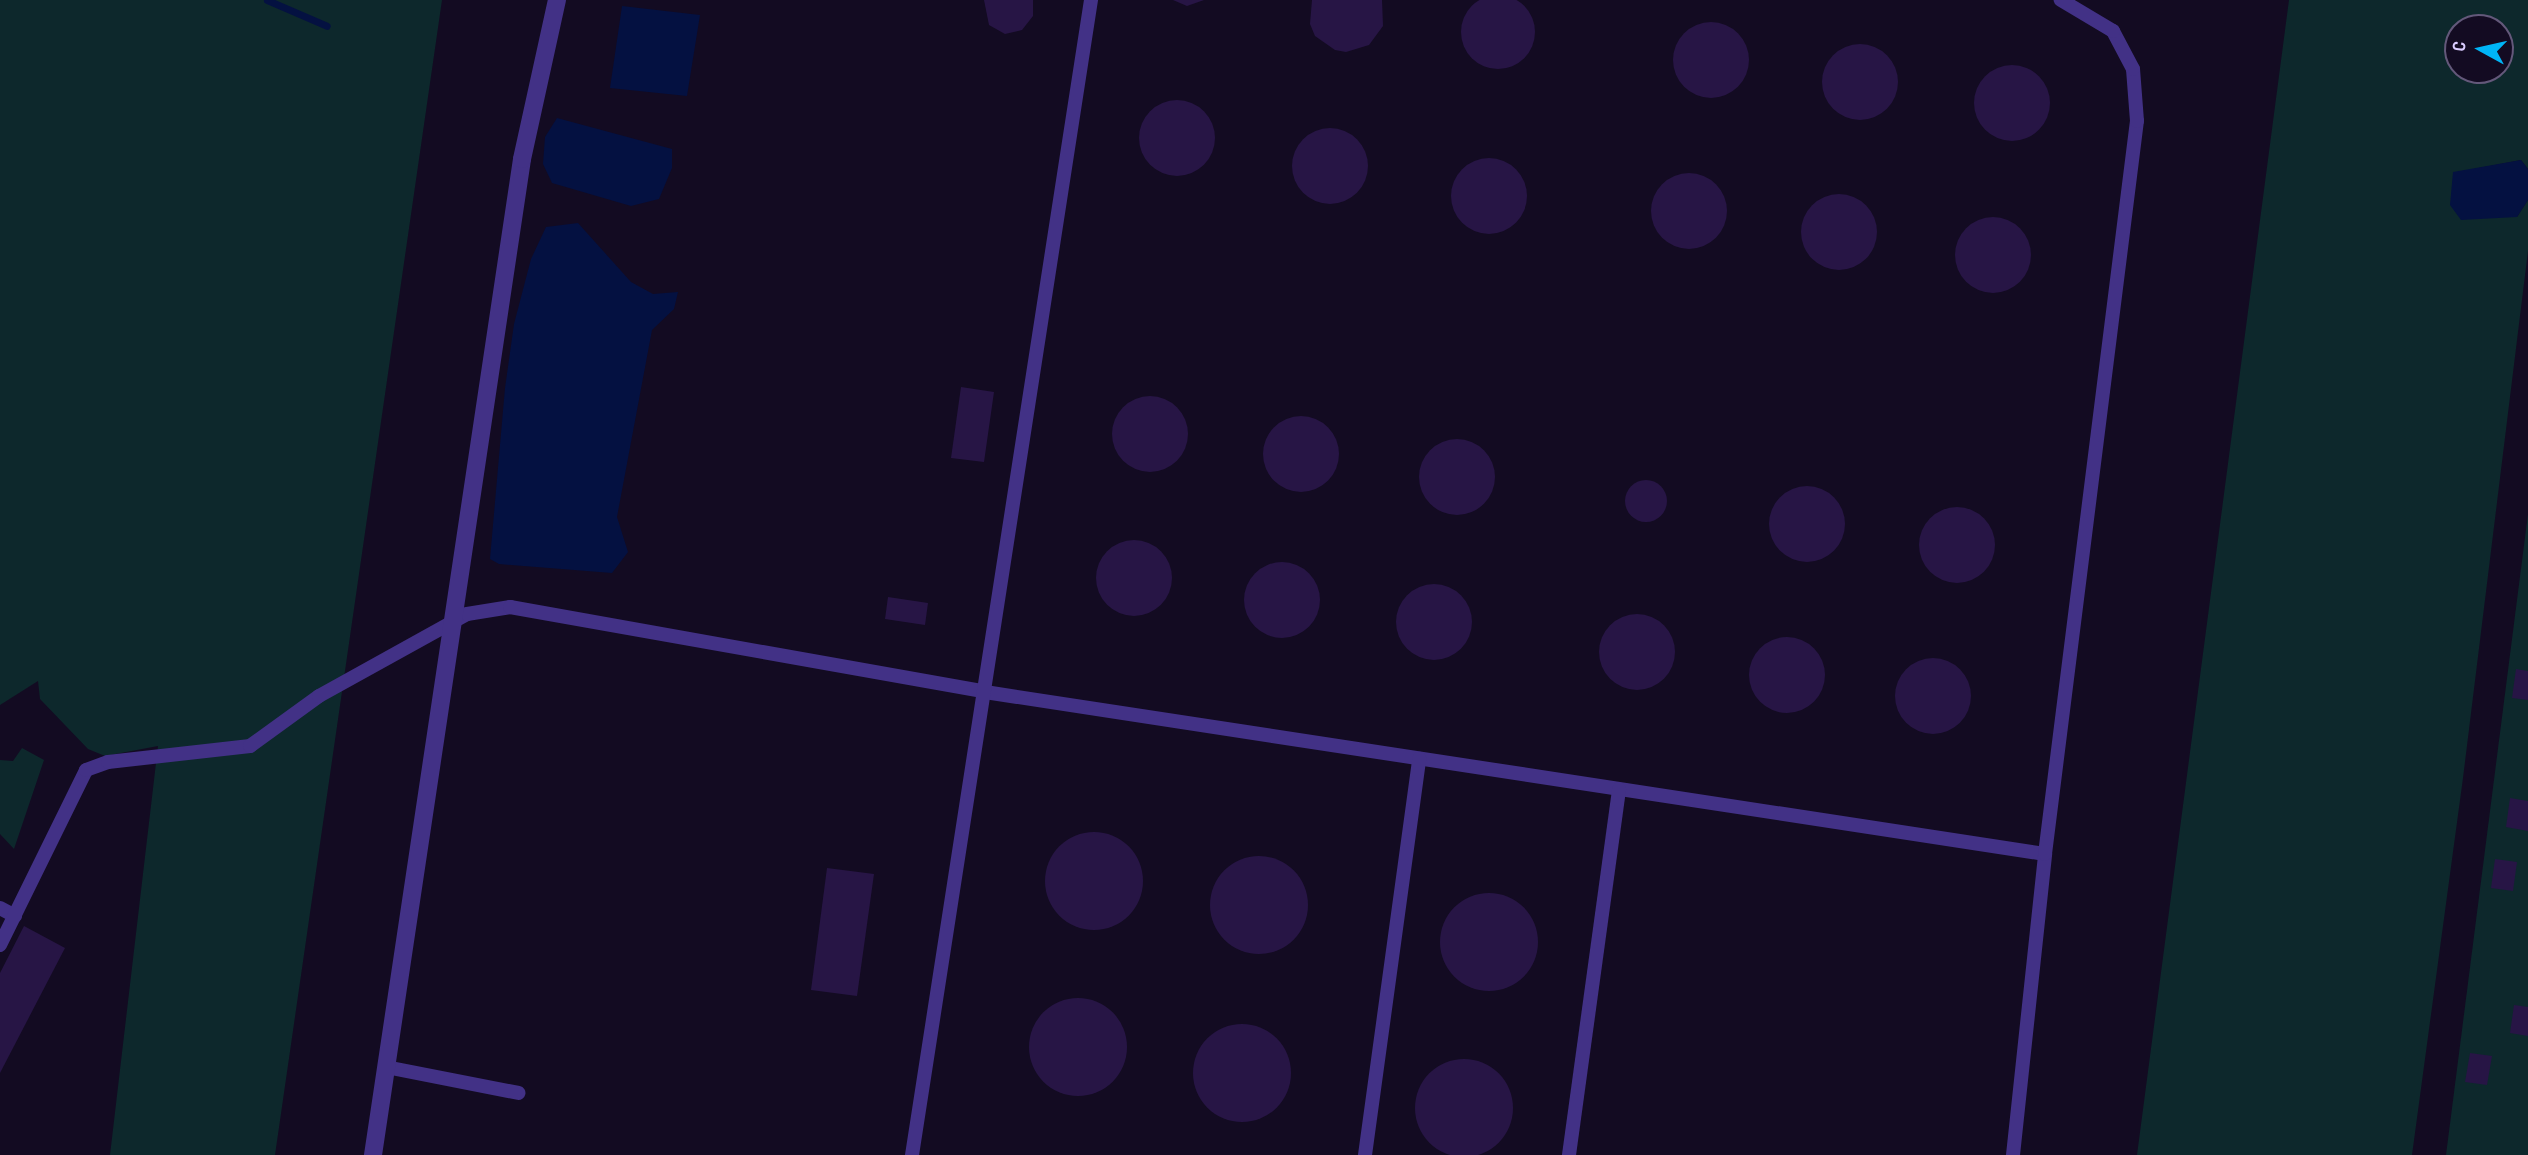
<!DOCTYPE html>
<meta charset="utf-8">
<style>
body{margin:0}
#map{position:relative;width:2528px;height:1155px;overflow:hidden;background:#130b22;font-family:"Sofia Sans Condensed",sans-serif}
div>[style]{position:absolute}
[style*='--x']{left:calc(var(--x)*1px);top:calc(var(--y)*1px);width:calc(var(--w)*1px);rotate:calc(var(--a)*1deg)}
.green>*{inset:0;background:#0d282c}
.water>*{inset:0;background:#041141}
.stream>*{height:7px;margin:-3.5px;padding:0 3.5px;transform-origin:3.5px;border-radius:3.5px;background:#041141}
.building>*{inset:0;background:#271545}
.round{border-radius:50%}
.service>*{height:14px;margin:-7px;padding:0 7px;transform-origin:7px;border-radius:7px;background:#423186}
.minor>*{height:18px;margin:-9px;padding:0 9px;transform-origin:9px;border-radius:9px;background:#423186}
span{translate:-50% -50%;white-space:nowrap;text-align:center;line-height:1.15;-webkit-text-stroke:5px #130b22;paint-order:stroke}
.north{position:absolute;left:2444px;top:14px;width:70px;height:70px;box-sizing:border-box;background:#130b22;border:2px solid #63587a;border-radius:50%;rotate:278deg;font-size:19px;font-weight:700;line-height:28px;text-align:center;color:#daccff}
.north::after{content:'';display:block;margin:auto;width:24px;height:32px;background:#00b5f7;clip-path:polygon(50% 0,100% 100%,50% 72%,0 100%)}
</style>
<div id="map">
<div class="green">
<i style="clip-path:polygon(0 0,442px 0,275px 1155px,110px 1155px,158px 746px,105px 756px,88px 749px,40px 699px,38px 681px,0 705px)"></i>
<i style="clip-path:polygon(evenodd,2289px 0,2528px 0,2528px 169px,2521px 160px,2453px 173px,2517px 217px,2528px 200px,2528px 251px,2463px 778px,2412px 1155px,2137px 1155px,2289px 0,2458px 28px,2500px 28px,2500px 70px,2458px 70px,2458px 28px)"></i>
<i style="clip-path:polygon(2528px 514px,2528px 1155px,2446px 1155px)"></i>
<i style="clip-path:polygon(22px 748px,44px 760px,14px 849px,0 834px,0 760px,13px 761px)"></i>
</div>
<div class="water">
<i style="clip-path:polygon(622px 6px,700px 15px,687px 96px,610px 88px)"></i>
<i style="clip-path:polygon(557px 118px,672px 149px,672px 168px,659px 199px,631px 206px,552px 183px,543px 164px,545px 137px)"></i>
<i style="clip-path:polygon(2521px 160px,2528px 169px,2528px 200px,2517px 217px,2461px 220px,2450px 205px,2453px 172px)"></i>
<i style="clip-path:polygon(578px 223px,631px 282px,653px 294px,678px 292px,674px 309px,652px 330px,617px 517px,628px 552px,612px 573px,499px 564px,490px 559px,505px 388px,514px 324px,531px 259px,546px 227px)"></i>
</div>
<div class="stream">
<i style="--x:267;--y:0;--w:65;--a:23.4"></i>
</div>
<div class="building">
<i class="round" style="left:1461px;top:-5px;width:74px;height:74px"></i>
<i style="clip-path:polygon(984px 0,1033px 0,1033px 16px,1022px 30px,1005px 34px,989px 25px)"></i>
<i style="clip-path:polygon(1173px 0,1204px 0,1187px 6px)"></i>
<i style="clip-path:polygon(1312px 0,1382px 0,1383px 26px,1369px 45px,1346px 52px,1335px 50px,1315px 36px,1310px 24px)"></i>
<i class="round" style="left:1673px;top:22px;width:76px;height:76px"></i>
<i class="round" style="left:1822px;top:44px;width:76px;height:76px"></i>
<i class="round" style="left:1974px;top:65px;width:76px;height:76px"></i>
<i class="round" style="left:1139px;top:100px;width:76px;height:76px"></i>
<i class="round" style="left:1292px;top:128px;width:76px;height:76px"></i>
<i class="round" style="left:1451px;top:158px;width:76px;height:76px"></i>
<i class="round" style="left:1651px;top:173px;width:76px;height:76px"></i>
<i class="round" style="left:1801px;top:194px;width:76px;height:76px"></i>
<i class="round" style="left:1955px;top:217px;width:76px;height:76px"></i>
<i style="clip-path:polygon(961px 387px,994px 392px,984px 462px,951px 458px)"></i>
<i class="round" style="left:1112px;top:396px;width:76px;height:76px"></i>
<i class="round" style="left:1263px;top:416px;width:76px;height:76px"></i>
<i class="round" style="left:1419px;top:439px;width:76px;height:76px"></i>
<i class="round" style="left:1625px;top:480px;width:42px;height:42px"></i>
<i class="round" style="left:1769px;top:486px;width:76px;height:76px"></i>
<i class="round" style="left:1919px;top:507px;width:76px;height:76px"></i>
<i class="round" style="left:1096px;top:540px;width:76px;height:76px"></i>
<i class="round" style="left:1244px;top:562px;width:76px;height:76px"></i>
<i class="round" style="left:1396px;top:584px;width:76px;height:76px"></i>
<i style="clip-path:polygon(888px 597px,928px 603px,925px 625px,885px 619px)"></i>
<i class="round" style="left:1599px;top:614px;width:76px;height:76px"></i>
<i class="round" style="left:1749px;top:637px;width:76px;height:76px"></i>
<i class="round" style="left:1895px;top:658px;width:76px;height:76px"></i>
<i style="clip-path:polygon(2516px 669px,2528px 671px,2528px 700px,2512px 698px)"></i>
<i style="clip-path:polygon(2510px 798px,2528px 801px,2528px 831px,2506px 827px)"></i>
<i class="round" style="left:1045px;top:832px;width:98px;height:98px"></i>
<i class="round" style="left:1210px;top:856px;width:98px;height:98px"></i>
<i style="clip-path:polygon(2495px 859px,2517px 862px,2513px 891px,2491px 888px)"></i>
<i style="clip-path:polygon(827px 868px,874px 874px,857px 996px,811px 990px)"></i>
<i class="round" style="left:1440px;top:893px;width:98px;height:98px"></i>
<i style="clip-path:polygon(24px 926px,65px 948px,0 1073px,0 973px)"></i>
<i class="round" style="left:1029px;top:998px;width:98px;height:98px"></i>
<i style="clip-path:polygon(2514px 1005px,2528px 1007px,2528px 1036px,2510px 1033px)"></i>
<i class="round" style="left:1193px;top:1024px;width:98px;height:98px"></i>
<i style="clip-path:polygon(2470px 1053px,2492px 1056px,2487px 1085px,2465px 1082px)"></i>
<i class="round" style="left:1415px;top:1059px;width:98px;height:98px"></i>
</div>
<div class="service">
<i style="--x:0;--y:908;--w:17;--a:28"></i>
<i style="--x:0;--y:945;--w:195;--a:-63.8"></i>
<i style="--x:86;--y:770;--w:23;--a:-20"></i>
<i style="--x:108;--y:762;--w:143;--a:-6.4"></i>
<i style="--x:250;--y:746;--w:85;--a:-35.9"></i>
<i style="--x:319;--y:696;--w:169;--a:-29"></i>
<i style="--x:467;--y:614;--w:44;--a:-9.2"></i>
<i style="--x:510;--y:607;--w:483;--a:10.1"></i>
<i style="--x:985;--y:692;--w:1072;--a:8.69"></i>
<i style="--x:386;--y:1067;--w:135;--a:11.1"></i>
<i style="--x:912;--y:1155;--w:1169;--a:-81.19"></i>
<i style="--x:1365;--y:1155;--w:400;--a:-82.2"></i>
<i style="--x:1569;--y:1155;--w:369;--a:-82.2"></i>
<i style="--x:2013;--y:1155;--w:303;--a:-83.9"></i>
<i style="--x:2045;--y:854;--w:739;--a:-82.85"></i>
<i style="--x:2137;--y:121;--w:52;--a:-94.4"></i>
<i style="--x:2133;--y:69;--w:43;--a:-117.8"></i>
<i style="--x:2113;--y:31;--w:61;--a:-149.2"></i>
</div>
<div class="minor">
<i style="--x:373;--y:1155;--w:1007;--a:-81.49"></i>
<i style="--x:522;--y:159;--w:163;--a:-77.6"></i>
</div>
<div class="north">С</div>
</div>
